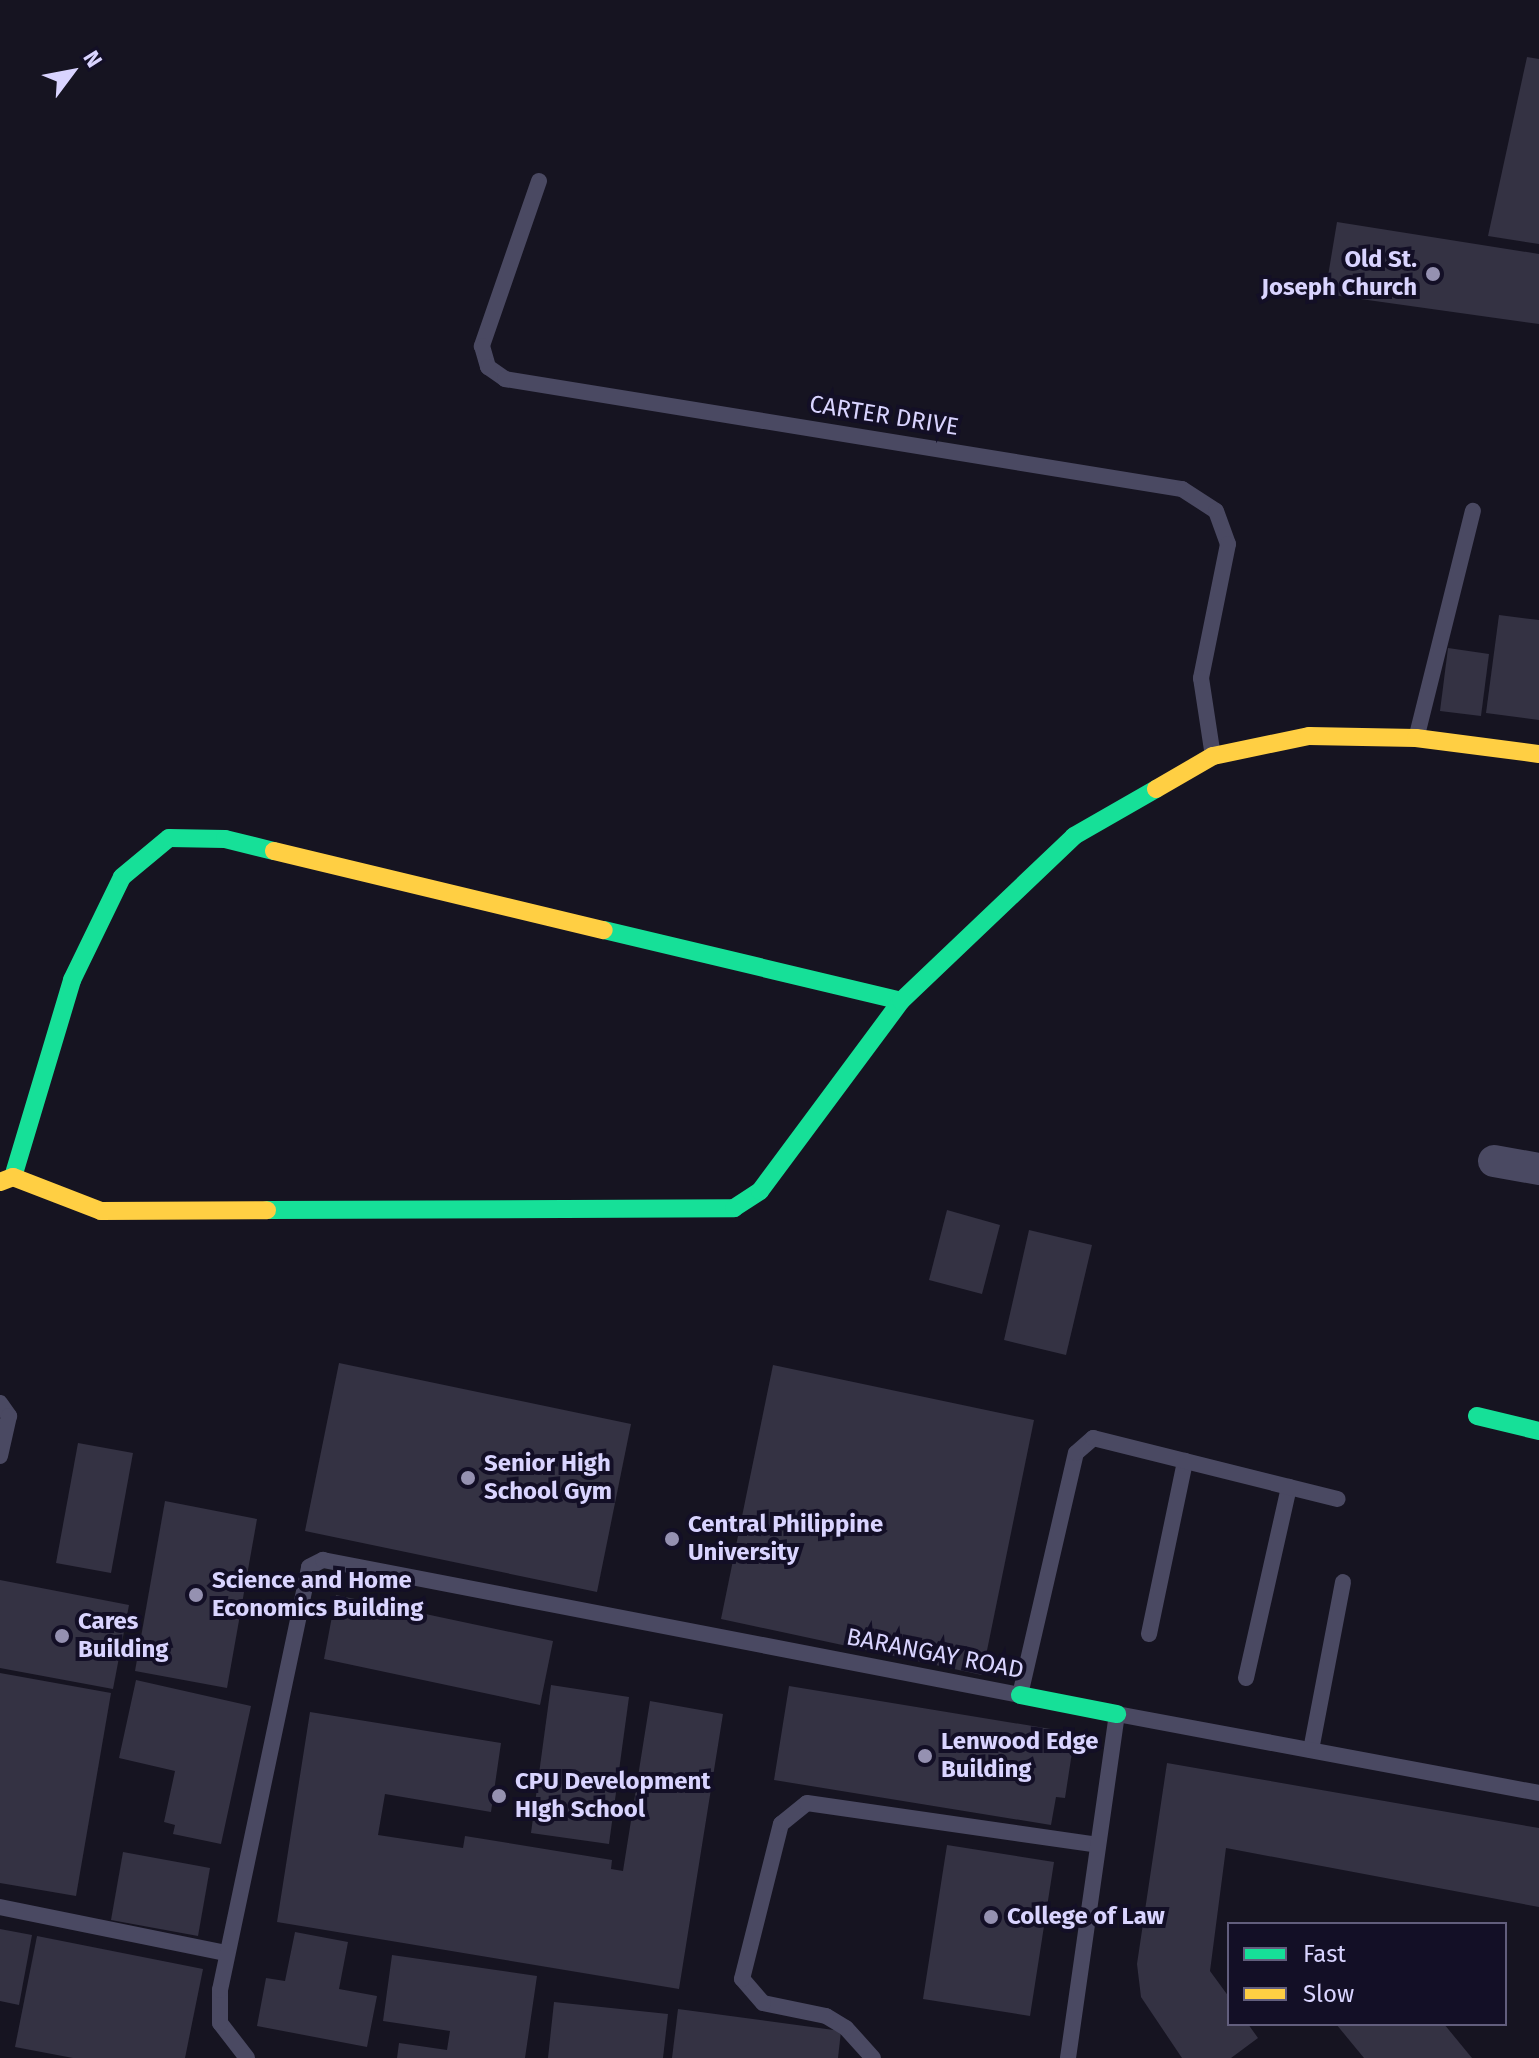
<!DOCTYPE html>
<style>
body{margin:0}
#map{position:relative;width:1539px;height:2058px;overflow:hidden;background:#161421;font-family:"Fira Sans",sans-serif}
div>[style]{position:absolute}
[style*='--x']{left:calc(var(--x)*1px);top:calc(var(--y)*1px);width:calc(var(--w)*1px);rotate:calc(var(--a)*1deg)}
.building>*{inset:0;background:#343243}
.lane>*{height:16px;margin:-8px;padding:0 8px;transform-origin:8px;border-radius:8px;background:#4a4962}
.street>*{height:32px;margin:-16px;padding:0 16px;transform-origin:16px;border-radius:16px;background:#4a4962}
.fast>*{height:18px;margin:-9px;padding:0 9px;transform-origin:9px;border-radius:9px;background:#16e098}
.slow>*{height:18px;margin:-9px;padding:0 9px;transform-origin:9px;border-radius:9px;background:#ffcf43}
.dots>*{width:22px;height:22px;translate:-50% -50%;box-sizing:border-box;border:4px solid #130f26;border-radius:50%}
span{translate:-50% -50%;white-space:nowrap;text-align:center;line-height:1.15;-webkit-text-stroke:8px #130f26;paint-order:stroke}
.poi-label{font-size:24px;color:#d9d4ff;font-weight:700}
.right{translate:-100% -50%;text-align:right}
.left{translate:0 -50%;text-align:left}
.street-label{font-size:24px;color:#d9d4ff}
.legend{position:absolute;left:1227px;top:1922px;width:280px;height:104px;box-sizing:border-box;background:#130f26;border:2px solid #625e7d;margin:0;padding:10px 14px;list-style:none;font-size:24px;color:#d9d4ff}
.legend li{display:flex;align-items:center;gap:16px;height:40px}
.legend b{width:40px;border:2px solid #625e7d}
.north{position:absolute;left:32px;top:32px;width:80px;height:80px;-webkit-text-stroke:6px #130f26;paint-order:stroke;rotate:58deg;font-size:22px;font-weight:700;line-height:32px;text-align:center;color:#d9d4ff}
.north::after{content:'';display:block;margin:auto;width:28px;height:36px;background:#d9d4ff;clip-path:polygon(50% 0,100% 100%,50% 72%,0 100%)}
</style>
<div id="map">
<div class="building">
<i style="clip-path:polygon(1527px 57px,1539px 59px,1539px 244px,1488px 236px)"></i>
<i style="clip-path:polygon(1337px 222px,1539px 254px,1539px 324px,1325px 294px)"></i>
<i style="clip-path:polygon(1499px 615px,1539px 620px,1539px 720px,1486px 713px)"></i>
<i style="clip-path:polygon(1448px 648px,1489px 654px,1481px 716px,1440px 711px)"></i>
<i style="clip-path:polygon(947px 1210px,1000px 1225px,982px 1294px,929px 1280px)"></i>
<i style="clip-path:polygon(1029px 1230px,1092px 1245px,1066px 1355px,1004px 1340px)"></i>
<i style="clip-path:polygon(339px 1363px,631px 1424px,597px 1592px,305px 1531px)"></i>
<i style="clip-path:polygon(773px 1365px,1034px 1420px,982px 1675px,721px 1619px)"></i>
<i style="clip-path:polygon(78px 1443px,133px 1453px,111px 1573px,56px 1563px)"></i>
<i style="clip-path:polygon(165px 1501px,257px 1519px,227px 1688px,135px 1671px)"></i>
<i style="clip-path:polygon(0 1580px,129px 1605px,113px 1689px,0 1668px)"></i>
<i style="clip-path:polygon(336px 1595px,553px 1641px,540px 1705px,324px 1659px)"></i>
<i style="clip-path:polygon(0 1673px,111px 1693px,76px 1896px,0 1883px)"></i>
<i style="clip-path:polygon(136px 1680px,251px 1706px,221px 1844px,173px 1834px,175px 1825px,164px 1822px,175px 1771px,119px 1758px)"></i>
<i style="clip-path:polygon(551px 1685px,629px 1697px,609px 1844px,531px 1833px)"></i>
<i style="clip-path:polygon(789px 1686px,1075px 1733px,1065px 1798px,1056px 1797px,1051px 1825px,774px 1780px)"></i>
<i style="clip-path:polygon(650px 1701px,723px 1714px,679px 1989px,277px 1922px,310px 1712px,501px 1743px,491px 1812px,385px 1794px,378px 1835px,463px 1848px,465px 1836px,612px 1860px,611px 1869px,623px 1871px)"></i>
<i style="clip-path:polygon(1167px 1763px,1539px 1828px,1539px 1907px,1226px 1848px,1210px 1971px,1229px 1997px,1229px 2024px,1248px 2024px,1258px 2038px,1231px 2058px,1182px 2058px,1141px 1997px,1137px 1964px)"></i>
<i style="clip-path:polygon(947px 1845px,1054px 1862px,1030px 2016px,923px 1999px)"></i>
<i style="clip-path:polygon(123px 1852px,210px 1868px,198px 1936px,111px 1920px)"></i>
<i style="clip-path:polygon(0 1929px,32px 1935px,19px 2005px,0 2001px)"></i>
<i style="clip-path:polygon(295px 1932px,348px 1942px,339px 1989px,377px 1996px,367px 2047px,257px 2026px,266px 1978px,285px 1981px)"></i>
<i style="clip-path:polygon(37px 1936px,203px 1969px,185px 2058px,73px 2058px,15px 2047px)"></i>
<i style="clip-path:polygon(392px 1955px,537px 1976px,525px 2058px,397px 2058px,399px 2043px,447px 2050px,450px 2031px,383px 2021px)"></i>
<i style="clip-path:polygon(554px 2002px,668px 2014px,663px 2058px,548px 2058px)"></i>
<i style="clip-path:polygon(678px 2009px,841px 2031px,838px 2058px,672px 2058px)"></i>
<i style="clip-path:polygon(1336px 2024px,1444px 2024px,1472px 2058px,1364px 2058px)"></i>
</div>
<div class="lane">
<i style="--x:539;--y:181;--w:175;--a:109.1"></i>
<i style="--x:482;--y:346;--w:22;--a:74"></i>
<i style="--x:488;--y:367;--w:21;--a:35"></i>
<i style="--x:505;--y:379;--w:686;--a:9.23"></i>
<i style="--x:1182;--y:489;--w:40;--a:32.9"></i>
<i style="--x:1216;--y:511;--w:35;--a:70"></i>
<i style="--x:1228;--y:544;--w:137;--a:101.4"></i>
<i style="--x:1201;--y:678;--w:79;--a:81.3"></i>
<i style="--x:1417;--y:735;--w:231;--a:-76"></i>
<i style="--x:0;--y:1403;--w:16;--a:55"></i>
<i style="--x:9;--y:1416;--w:41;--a:102.7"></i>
<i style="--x:1149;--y:1634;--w:177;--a:-78.2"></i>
<i style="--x:1246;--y:1678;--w:196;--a:-77.3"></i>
<i style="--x:1311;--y:1750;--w:171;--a:-79.2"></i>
<i style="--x:0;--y:1907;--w:231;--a:11.5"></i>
<i style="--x:247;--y:2058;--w:44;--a:-127.6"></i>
<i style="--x:220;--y:2023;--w:33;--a:-90"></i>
<i style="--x:220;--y:1990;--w:432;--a:-78.1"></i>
<i style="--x:309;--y:1567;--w:16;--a:-27"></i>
<i style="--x:323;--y:1560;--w:710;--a:10.96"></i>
<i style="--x:1020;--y:1695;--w:248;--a:-77"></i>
<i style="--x:1076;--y:1453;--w:23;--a:-41"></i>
<i style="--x:1093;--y:1438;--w:252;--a:14"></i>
<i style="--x:873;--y:2058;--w:40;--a:-132"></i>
<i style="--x:846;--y:2028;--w:23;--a:-149"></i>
<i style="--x:826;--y:2016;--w:64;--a:-168.3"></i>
<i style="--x:763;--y:2003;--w:32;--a:-131"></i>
<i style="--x:742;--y:1979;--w:160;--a:-75.9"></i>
<i style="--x:781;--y:1824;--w:33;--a:-39"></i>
<i style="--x:807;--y:1803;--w:294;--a:8.2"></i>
<i style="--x:1068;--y:2058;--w:347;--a:-81.9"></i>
<i style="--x:1117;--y:1714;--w:429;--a:10.6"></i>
</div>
<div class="street">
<i style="--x:1494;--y:1161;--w:46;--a:10.1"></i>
</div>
<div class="fast">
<i style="--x:604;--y:930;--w:305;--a:13.4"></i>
<i style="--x:13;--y:1177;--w:206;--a:-73.3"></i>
<i style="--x:72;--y:980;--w:114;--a:-64.1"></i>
<i style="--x:122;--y:877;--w:61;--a:-39.7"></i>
<i style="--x:169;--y:838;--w:56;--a:1"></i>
<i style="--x:225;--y:839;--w:50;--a:13.8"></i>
<i style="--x:267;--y:1210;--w:467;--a:-0.2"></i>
<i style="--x:734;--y:1208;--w:31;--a:-33"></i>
<i style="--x:760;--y:1191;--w:237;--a:-53.4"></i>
<i style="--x:901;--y:1001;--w:239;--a:-43.6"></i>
<i style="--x:1074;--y:836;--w:95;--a:-29.8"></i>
<i style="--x:1477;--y:1416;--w:64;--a:13.6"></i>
<i style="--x:1020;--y:1695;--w:99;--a:11.1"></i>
</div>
<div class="slow">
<i style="--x:1156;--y:789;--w:66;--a:-30.1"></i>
<i style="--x:1213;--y:756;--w:98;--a:-11.8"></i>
<i style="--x:1309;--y:736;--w:107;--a:1.1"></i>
<i style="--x:1416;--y:738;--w:124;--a:7.4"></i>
<i style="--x:274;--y:851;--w:339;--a:13.5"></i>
<i style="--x:0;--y:1182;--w:14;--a:-21"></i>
<i style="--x:13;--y:1177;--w:94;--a:21.1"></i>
<i style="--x:101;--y:1211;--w:166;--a:-0.3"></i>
</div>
<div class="dots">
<i style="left:1433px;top:274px;background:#9591b1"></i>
<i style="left:468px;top:1478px;background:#9591b1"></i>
<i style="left:672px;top:1539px;background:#9591b1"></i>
<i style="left:196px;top:1595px;background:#9591b1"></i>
<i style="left:62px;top:1636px;background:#9591b1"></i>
<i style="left:925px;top:1756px;background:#9591b1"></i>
<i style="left:499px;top:1796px;background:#9591b1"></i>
<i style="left:991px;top:1917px;background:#9591b1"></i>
</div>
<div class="poi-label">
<span class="right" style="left:1417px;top:274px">Old St.<br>Joseph Church</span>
<span class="left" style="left:484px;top:1478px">Senior High<br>School Gym</span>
<span class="left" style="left:688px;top:1539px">Central Philippine<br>University</span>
<span class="left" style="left:212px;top:1595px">Science and Home<br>Economics Building</span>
<span class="left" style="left:78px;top:1636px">Cares<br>Building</span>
<span class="left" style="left:941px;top:1756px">Lenwood Edge<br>Building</span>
<span class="left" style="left:515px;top:1796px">CPU Development<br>HIgh School</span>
<span class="left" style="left:1007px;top:1917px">College of Law</span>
</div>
<div class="street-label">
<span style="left:884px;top:416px;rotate:9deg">CARTER DRIVE</span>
<span style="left:935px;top:1654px;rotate:11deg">BARANGAY ROAD</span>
</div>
<ul class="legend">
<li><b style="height:10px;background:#16e098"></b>Fast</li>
<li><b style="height:10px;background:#ffcf43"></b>Slow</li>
</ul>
<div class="north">N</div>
</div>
